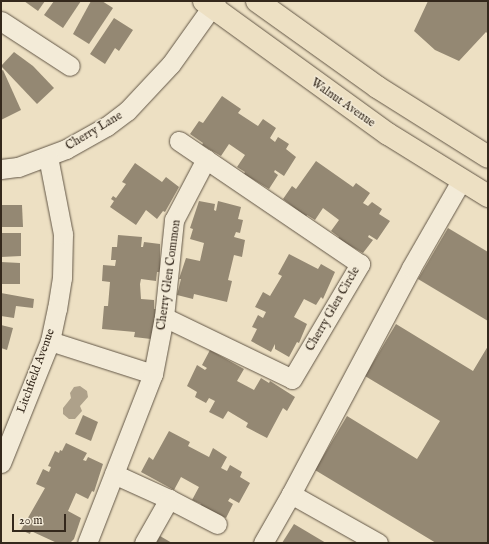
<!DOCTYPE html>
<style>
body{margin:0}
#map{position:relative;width:489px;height:544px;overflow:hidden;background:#ede0c3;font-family:"IM FELL English",serif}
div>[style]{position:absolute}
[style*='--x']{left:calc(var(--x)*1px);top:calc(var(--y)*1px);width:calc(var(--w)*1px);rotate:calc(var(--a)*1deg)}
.water>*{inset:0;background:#aea18a}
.building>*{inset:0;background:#948873}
.roads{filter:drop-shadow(0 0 1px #625646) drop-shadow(0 0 1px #625646)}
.minor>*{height:19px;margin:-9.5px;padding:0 9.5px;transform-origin:9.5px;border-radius:9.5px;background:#f3ebd8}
.major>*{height:22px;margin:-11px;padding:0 11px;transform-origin:11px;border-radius:11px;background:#ede0c3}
span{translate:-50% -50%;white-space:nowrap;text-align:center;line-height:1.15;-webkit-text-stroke:3px #f3ebd8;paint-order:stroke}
.street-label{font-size:12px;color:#34281c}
.frame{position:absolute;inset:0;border:2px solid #34281c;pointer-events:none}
.scale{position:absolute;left:12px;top:514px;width:54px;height:18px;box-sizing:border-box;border:2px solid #34281c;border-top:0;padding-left:5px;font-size:12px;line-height:14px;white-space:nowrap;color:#34281c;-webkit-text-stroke:3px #f3ebd8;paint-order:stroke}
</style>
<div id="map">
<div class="water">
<i style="clip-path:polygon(80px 386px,87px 391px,88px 397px,80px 406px,82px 411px,75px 419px,69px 419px,63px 414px,63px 408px,71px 398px,70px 393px,74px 387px)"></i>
</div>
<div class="building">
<i style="clip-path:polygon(24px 1px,45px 1px,38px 11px)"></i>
<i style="clip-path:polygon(54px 1px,81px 1px,63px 28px,44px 15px)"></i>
<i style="clip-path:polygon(91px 1px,102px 1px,113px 8px,89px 44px,73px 34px)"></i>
<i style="clip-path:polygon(428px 1px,488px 1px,488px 34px,486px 32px,459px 61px,435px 50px,414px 31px)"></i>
<i style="clip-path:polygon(114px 18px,133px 30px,119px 51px,115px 48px,105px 64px,90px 54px)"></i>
<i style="clip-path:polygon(14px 52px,33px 66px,54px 88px,37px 104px,1px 66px)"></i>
<i style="clip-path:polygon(3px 70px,21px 110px,1px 120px,1px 71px)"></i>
<i style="clip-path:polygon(222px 96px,241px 109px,238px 113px,258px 126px,263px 119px,276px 128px,270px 138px,275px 142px,278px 137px,289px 144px,286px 149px,296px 157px,284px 176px,275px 170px,274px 172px,278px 175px,269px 189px,244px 174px,245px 172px,237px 167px,245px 155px,229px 144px,221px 156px,202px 145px,203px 143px,190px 134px,199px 121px,203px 123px)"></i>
<i style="clip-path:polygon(316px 161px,353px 187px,356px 183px,370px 193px,363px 203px,368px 206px,372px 202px,382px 209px,379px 214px,390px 221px,377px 240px,369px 235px,368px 237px,373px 240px,363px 253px,338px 239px,339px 237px,331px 231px,339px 220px,323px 208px,315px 220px,307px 215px,306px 217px,283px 199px,292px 186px,296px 189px)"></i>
<i style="clip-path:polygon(135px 163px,162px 182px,166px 177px,179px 187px,165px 212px,163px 211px,157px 219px,146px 210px,136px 225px,110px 207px,114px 201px,111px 199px,113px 196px,116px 198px,126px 184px,122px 182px)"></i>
<i style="clip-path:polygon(199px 201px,215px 204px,214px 210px,216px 211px,218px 201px,241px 207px,238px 219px,243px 220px,240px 233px,236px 232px,234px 237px,245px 240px,242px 257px,234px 255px,228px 280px,232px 281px,227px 302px,194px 294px,193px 299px,177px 295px,181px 279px,179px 279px,186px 258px,200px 261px,204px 243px,190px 239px,193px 229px,190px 228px)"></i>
<i style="clip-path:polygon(1px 205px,22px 205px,23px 227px,1px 227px)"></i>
<i style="clip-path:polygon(448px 228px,488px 252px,488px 321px,418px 279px)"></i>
<i style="clip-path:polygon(1px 233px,21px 233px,21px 256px,1px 257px)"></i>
<i style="clip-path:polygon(118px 235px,142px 237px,141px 247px,143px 247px,144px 242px,160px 244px,160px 272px,157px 272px,156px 281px,141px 279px,140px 284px,141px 299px,154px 300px,154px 309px,156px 309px,151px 339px,134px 337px,135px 332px,102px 329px,104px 306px,108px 306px,110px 282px,102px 281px,103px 265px,115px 266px,116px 260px,111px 260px,112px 247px,117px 247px)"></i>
<i style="clip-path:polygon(289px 254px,318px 269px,321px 264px,335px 272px,323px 299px,321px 297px,316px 305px,304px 299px,294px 317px,307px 324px,299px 343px,297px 342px,289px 357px,275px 349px,275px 344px,271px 352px,251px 341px,257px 329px,252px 327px,258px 315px,263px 318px,266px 312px,255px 307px,263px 292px,270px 296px,282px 276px,278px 274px)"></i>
<i style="clip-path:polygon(1px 262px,20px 263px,20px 284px,1px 284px)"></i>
<i style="clip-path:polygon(1px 293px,34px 299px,33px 308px,16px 306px,14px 318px,1px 316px)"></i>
<i style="clip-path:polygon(396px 324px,473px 371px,488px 346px,488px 543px,436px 543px,315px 470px,347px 416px,417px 459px,440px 421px,365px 376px)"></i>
<i style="clip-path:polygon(1px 325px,13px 328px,7px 350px,1px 348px)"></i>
<i style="clip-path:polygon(210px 350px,244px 369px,237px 381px,254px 390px,261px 378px,269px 383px,270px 381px,295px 397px,287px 411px,283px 408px,267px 438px,246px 427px,248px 423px,228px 411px,223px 419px,209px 412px,215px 401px,209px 398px,206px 403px,195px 397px,197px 392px,187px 386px,197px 365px,205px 370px,207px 368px,202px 365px)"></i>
<i style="clip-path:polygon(83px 415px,98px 422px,91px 441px,75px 434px)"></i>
<i style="clip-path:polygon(169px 431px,190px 442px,188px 446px,209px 457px,213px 448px,227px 457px,221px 468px,227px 471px,230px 465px,242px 472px,240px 477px,250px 483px,239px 503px,230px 498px,228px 501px,233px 504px,226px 518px,200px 506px,201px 504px,192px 500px,199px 487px,181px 477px,174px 490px,141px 472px,149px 457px,153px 460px)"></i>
<i style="clip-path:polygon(66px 443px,87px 453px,83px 460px,86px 461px,88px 457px,103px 464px,94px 492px,92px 491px,88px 499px,76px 493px,68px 511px,81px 518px,74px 539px,70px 543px,57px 543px,31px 531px,30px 534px,21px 530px,45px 488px,36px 484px,43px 469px,49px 472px,51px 467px,48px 466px,55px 451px,59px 453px,60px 450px,62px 451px)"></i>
<i style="clip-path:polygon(294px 524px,326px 543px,282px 543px)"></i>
<i style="clip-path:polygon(160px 536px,172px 543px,156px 543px)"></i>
</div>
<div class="roads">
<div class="minor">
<i style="--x:1;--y:21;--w:82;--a:33.1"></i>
<i style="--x:1;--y:169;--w:17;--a:-7"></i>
<i style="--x:18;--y:167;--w:51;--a:-20.6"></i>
<i style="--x:66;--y:149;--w:47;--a:-29.3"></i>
<i style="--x:107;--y:126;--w:25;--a:-37"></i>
<i style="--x:127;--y:111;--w:64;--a:-46.9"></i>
<i style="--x:171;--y:64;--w:77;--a:-54.5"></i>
<i style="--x:164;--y:317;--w:142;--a:25.8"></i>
<i style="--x:292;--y:379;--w:134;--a:-59.4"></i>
<i style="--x:360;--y:264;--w:219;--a:-145.8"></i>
<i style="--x:50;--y:341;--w:108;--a:17.8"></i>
<i style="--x:1;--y:463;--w:131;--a:-68.1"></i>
<i style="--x:50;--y:341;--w:33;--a:-78"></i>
<i style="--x:57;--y:309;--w:31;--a:-81"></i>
<i style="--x:62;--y:278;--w:44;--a:-88.7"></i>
<i style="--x:63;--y:234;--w:78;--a:-101"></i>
<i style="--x:114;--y:474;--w:60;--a:24.4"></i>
<i style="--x:169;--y:499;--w:54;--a:27.5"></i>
<i style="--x:87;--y:543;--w:181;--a:-68.7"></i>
<i style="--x:153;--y:374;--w:58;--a:-79.1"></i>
<i style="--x:164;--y:317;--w:98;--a:-84.1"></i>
<i style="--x:174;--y:220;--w:69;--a:-62.3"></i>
<i style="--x:144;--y:543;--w:51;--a:-60.4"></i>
<i style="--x:263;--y:543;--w:56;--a:-60.3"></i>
<i style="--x:378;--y:543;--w:100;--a:-150.6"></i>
<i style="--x:291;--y:494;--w:256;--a:-62"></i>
<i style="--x:411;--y:268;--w:100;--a:-60.1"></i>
</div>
<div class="major">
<i style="--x:204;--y:1;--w:227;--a:35.9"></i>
<i style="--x:388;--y:134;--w:118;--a:31.8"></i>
<i style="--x:257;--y:1;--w:148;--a:35.6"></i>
<i style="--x:377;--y:87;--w:131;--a:32.2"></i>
</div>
</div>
<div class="street-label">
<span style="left:343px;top:103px;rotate:35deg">Walnut Avenue</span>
<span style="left:94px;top:131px;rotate:-31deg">Cherry Lane</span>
<span style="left:169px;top:275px;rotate:-82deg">Cherry Glen Common</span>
<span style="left:333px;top:309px;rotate:-60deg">Cherry Glen Circle</span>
<span style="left:36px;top:371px;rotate:-70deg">Litchfield Avenue</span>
</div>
<div class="frame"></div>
<div class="scale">20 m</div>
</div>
